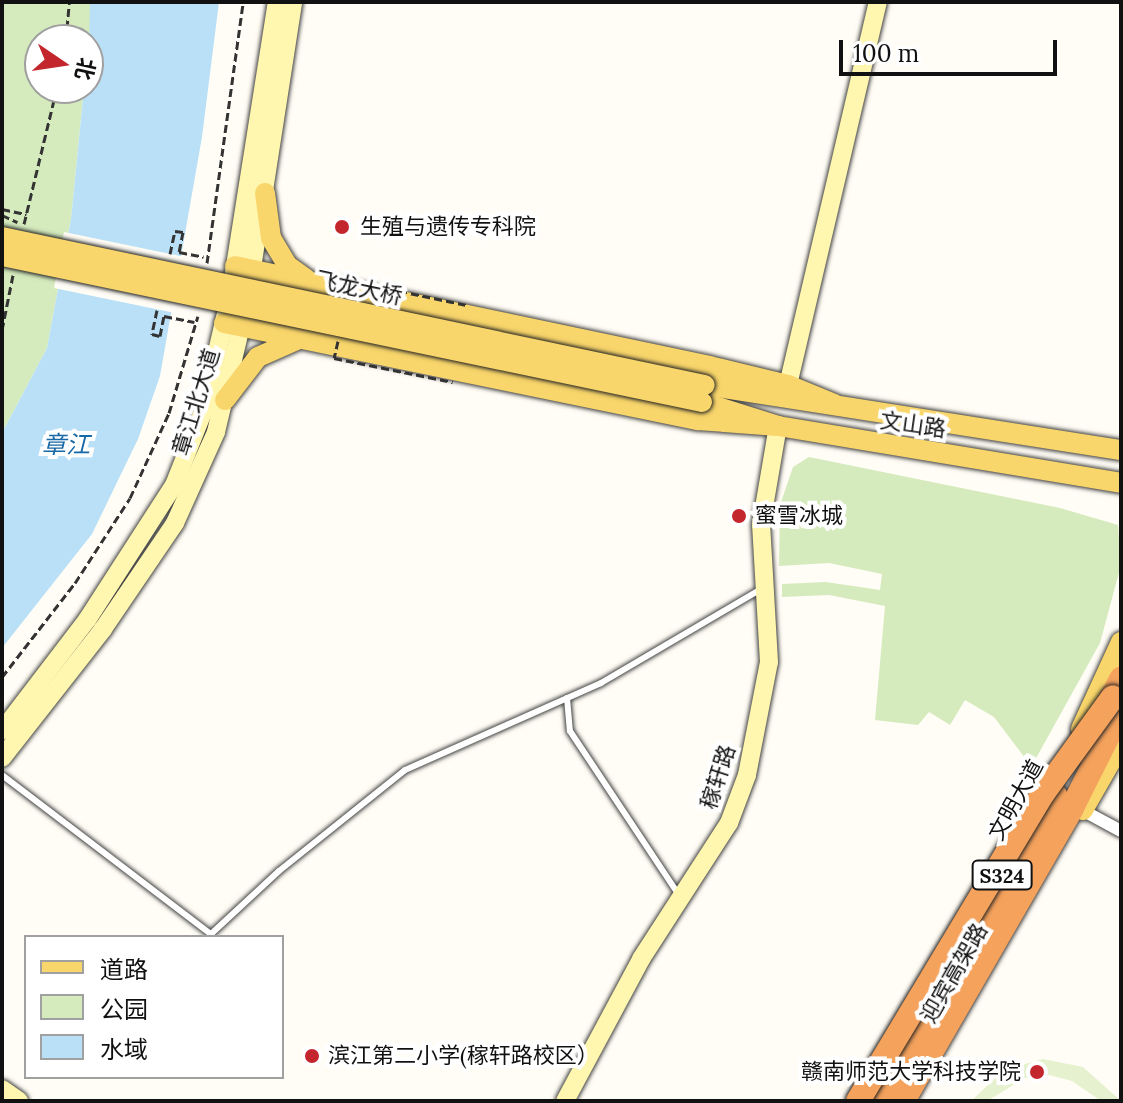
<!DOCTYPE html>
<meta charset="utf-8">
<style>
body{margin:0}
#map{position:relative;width:1123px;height:1103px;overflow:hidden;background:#fffdf5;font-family:Lora,"Noto Sans SC",serif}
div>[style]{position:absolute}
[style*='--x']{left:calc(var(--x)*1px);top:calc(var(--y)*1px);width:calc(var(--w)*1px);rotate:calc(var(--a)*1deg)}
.green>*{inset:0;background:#d5ebbd}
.pitch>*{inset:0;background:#e6f2cf}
.water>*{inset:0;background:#b9e0f7}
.pier>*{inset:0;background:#fffdf5}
.path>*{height:3px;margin-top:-1.5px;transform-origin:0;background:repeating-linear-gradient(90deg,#333 0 8px,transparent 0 12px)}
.roads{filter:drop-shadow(0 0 2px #444) drop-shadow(0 0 2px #444)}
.lane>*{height:6px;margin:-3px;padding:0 3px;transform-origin:3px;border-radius:3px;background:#fff}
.street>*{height:12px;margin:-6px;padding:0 6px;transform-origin:6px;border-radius:6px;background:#fff}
.secondary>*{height:18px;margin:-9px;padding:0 9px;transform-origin:9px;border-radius:9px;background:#fff6b0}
.primary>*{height:20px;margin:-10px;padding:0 10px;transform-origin:10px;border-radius:10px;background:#f9d66b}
.highway>*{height:24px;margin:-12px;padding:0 12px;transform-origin:12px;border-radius:12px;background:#f5a25d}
.path-bridge>*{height:3px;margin-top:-1.5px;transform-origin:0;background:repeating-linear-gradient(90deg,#333 0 8px,transparent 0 12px)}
.bridges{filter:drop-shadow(0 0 2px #222) drop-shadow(0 0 2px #222)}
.primary-bridge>*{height:20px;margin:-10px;padding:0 10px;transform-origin:10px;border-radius:10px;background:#f9d66b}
.highway-bridge>*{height:24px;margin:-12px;padding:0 12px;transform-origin:12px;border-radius:12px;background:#f5a25d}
.dots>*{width:22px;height:22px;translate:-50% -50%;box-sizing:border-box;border:4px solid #fff;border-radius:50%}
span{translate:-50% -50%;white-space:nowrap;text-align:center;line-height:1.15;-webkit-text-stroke:8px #fff;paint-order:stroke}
.shield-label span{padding:2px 6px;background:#fff;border:2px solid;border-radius:6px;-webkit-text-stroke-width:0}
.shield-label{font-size:20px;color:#111;font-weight:700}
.poi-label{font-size:22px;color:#111}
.left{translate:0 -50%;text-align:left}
.right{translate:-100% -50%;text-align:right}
.street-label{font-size:22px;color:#111}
.water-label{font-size:24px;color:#1768a6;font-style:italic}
.frame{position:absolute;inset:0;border:4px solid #111;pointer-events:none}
.legend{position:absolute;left:24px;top:935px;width:260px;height:144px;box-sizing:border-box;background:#fff;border:2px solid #a0a0a0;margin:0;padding:10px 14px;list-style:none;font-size:24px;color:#111}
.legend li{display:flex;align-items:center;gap:16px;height:40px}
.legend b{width:40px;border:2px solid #a0a0a0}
.north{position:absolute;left:24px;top:24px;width:80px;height:80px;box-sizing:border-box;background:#fff;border:2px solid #a0a0a0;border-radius:50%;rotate:103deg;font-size:22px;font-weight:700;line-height:32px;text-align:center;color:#111}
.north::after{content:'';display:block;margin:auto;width:28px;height:36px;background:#c4262e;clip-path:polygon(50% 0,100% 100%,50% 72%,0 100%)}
.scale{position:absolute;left:839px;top:40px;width:218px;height:36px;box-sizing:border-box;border:4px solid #111;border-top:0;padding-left:10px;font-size:24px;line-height:28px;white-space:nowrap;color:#111;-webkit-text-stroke:6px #fff;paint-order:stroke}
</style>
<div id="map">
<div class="green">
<i style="clip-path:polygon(2px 2px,90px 2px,91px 19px,88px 46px,88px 40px,40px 40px,40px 88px,84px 88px,71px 219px,47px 348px,2px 433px)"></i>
<i style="clip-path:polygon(809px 457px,1060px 508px,1118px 525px,1121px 565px,1100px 643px,1035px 760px,1025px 758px,994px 717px,965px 700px,950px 725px,929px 712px,918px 725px,875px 720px,885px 606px,829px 595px,782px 597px,782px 584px,826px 582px,880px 590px,882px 574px,829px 563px,779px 566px,780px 505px,793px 467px)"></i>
</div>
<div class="pitch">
<i style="clip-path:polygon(1043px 1059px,1083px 1067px,1121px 1101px,1101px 1101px,1072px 1081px,1049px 1075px,1025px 1078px,987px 1101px,971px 1101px,1004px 1070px)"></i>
</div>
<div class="water">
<i style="clip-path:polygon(90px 2px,219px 2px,202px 137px,160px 376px,138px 439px,92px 534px,2px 648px,2px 433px,47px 348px,71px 219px,84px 88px,88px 88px)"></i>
</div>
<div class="pier">
<i style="clip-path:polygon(64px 232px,185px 257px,175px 313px,54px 288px)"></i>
</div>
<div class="path">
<i style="--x:66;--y:40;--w:38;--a:-85"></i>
<i style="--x:2;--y:209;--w:25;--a:12"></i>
<i style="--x:2;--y:215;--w:17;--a:25"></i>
<i style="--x:24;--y:224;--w:140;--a:-76.4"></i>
<i style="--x:170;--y:254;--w:24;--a:-78"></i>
<i style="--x:175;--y:231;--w:8;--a:7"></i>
<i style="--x:183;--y:232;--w:20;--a:101"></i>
<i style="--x:179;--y:252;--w:25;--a:11"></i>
<i style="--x:207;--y:263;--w:263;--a:-82.1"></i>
<i style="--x:157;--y:310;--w:25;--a:102"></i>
<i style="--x:152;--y:334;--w:8;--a:14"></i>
<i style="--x:160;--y:336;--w:20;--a:-79"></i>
<i style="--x:164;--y:316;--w:31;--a:11"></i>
<i style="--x:2;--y:330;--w:56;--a:-78.7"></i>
<i style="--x:2;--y:677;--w:119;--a:-52.2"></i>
<i style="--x:75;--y:583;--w:101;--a:-57.1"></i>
<i style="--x:130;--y:498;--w:94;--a:-65.4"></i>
<i style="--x:169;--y:413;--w:101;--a:-73.4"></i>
</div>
<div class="roads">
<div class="lane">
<i style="--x:567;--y:698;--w:33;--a:85"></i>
<i style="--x:570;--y:731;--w:197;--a:56.4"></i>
<i style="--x:2;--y:775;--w:263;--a:37.3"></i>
<i style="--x:211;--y:934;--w:93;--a:-42.8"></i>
<i style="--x:279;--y:871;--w:161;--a:-38.7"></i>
<i style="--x:405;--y:770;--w:214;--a:-23.9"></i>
<i style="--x:601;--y:683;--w:186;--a:-30.4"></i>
</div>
<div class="street">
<i style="--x:1082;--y:810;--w:44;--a:28.3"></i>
</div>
<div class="secondary">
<i style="--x:233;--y:279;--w:280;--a:-81"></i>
<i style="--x:250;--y:281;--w:282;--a:-81.2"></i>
<i style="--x:788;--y:385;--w:393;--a:-76.8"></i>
<i style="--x:2;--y:731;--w:140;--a:-52.6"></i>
<i style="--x:87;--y:620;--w:161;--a:-57.2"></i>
<i style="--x:174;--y:485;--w:79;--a:-68.3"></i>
<i style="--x:203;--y:412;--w:106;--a:-76.9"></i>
<i style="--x:2;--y:758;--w:164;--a:-51.9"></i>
<i style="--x:103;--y:629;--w:128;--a:-55.8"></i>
<i style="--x:175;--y:523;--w:100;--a:-65.7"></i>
<i style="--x:216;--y:432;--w:121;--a:-76.7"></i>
<i style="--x:2;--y:1089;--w:21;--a:35"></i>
<i style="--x:565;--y:1101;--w:161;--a:-61.8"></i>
<i style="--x:641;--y:959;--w:162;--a:-57.1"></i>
<i style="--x:729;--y:823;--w:51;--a:-69.4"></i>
<i style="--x:747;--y:775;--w:115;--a:-79"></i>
<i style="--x:769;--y:662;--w:137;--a:-93.3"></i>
<i style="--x:761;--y:525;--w:100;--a:-80.3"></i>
</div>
<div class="primary">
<i style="--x:265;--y:193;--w:45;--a:82.4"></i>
<i style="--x:271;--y:238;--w:31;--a:59"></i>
<i style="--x:287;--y:265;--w:24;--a:36"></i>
<i style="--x:235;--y:266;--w:484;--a:11.9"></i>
<i style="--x:709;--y:366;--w:81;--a:13.5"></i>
<i style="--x:788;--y:385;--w:50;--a:22.4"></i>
<i style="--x:224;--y:323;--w:484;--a:11.6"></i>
<i style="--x:698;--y:420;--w:80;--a:4.3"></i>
<i style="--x:705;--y:385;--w:421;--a:8.9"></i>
<i style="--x:225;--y:400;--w:54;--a:-52.5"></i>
<i style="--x:258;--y:357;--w:45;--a:-23.7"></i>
<i style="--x:702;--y:402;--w:80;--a:17.5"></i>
<i style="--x:778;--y:426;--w:348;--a:9.4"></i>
<i style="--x:1081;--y:729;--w:96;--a:-65.3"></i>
<i style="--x:1083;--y:810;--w:76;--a:-60.1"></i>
</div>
<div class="highway">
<i style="--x:1102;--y:716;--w:42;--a:-62.8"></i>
<i style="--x:882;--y:1101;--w:351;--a:-60.4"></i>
<i style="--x:903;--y:1101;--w:338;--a:-60"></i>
<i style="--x:1072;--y:808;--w:110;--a:-63.4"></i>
</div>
</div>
<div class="path-bridge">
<i style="--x:350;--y:291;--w:10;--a:-79"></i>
<i style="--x:352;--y:281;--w:117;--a:11.8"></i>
<i style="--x:338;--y:341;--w:17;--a:103"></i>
<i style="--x:334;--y:358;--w:121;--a:11.4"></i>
</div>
<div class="bridges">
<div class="primary-bridge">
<i style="--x:2;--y:237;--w:718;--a:11.89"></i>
<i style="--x:2;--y:256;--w:715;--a:11.78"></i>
</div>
<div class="highway-bridge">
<i style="--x:858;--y:1101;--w:361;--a:-59"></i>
<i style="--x:1044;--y:792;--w:117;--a:-54"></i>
</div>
</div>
<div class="dots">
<i style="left:342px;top:227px;background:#c4262e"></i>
<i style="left:739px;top:516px;background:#c4262e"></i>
<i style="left:312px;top:1056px;background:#c4262e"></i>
<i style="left:1037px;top:1072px;background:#c4262e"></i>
</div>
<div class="shield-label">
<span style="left:1002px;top:875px">S324</span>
</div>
<div class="poi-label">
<span class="left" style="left:360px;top:227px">生殖与遗传专科院</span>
<span class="left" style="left:755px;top:516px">蜜雪冰城</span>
<span class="left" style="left:328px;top:1056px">滨江第二小学(稼轩路校区）</span>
<span class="right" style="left:1021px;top:1072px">赣南师范大学科技学院</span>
</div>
<div class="street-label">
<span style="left:359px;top:288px;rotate:12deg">飞龙大桥</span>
<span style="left:196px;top:402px;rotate:-73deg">章江北大道</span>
<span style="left:913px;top:425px;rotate:8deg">文山路</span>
<span style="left:718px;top:777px;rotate:-72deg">稼轩路</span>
<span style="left:1016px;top:800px;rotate:-61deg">文明大道</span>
<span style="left:954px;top:973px;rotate:-60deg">迎宾高架路</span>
</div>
<div class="water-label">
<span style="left:66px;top:445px">章江</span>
</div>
<div class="frame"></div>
<ul class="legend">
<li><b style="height:10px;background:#f9d66b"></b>道路</li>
<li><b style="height:22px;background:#d5ebbd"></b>公园</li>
<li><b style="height:22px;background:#b9e0f7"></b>水域</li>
</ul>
<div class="north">北</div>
<div class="scale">100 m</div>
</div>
